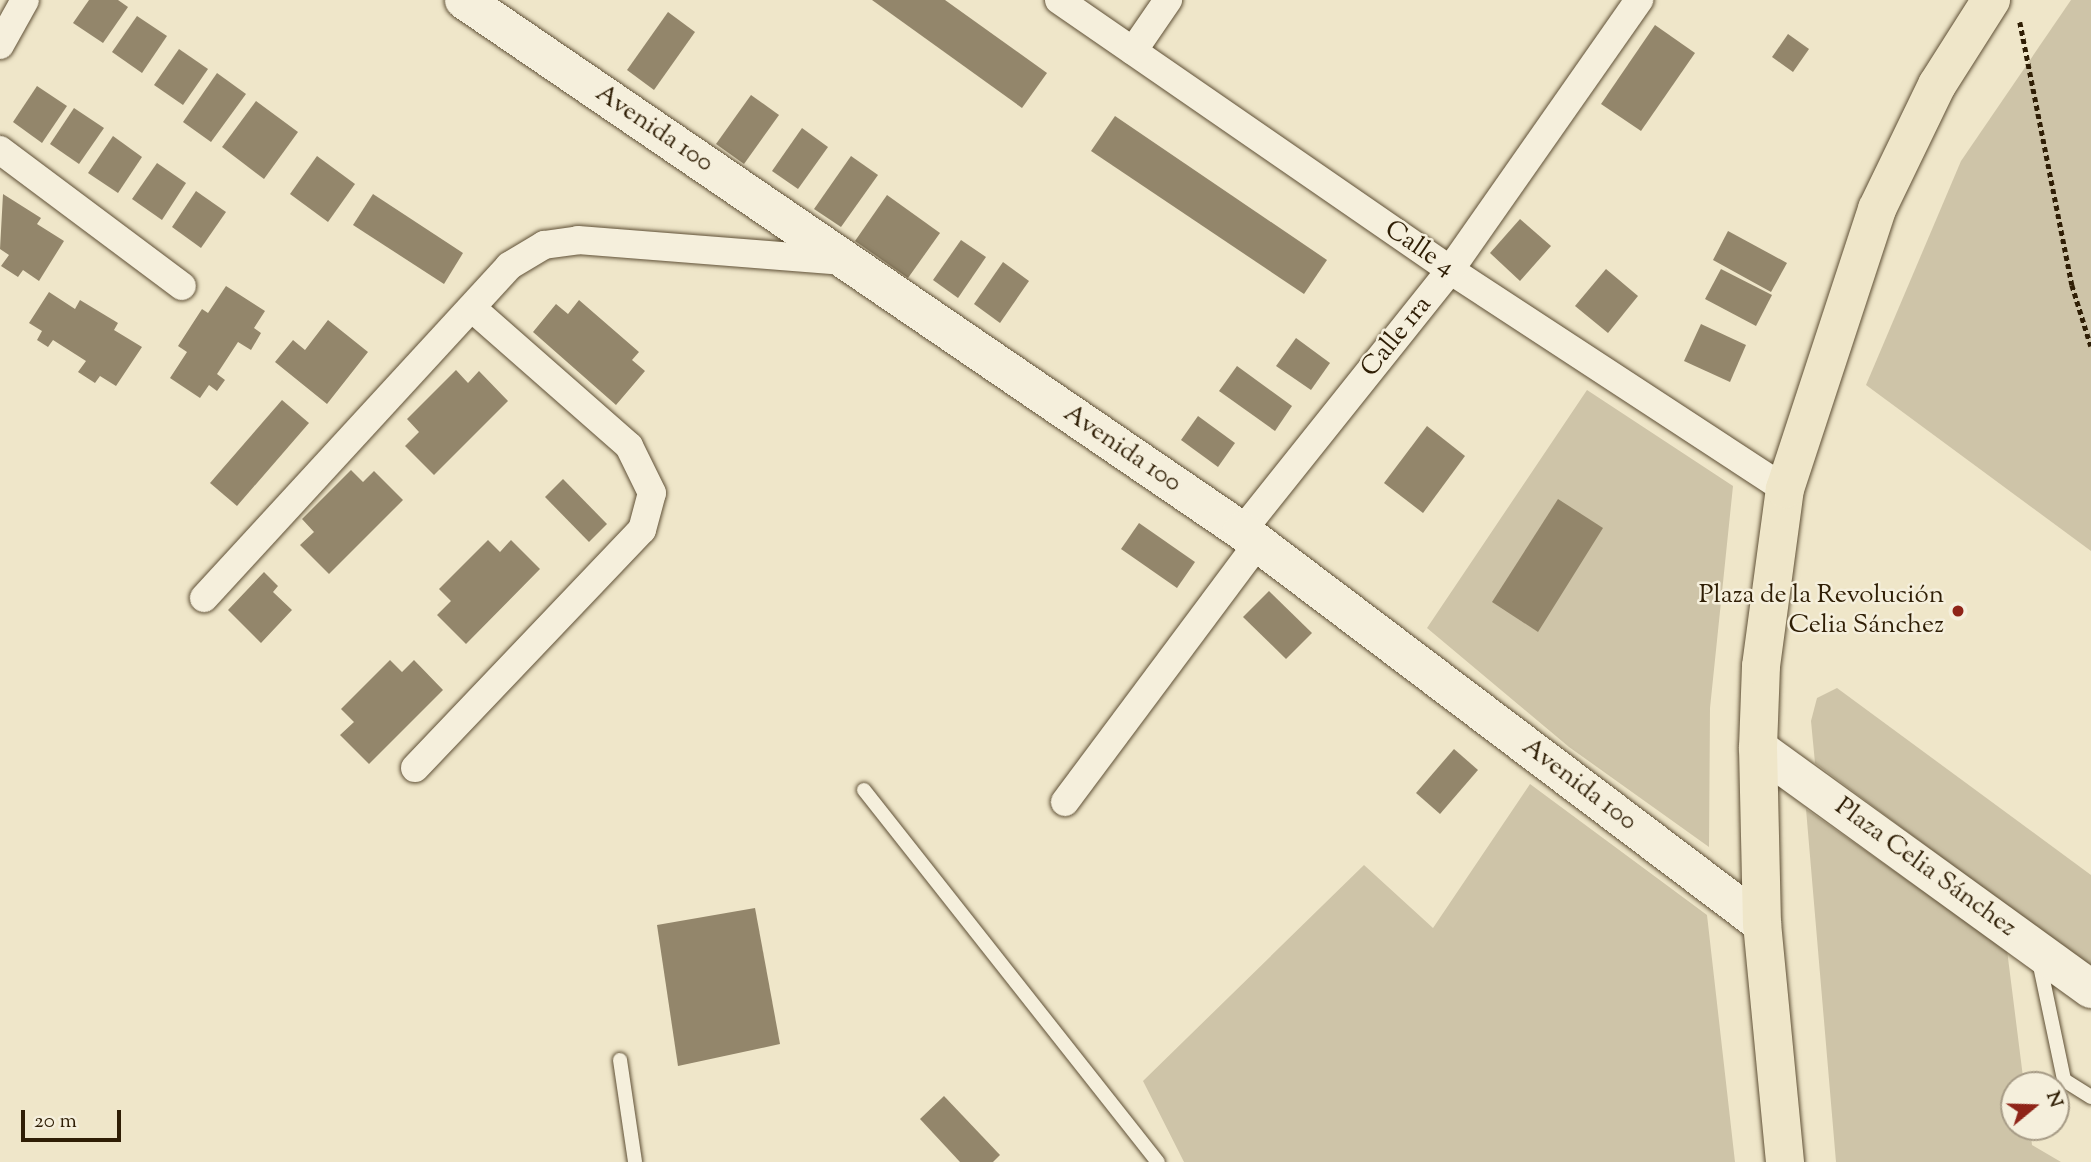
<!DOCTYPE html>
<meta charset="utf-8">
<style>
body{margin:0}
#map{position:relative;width:2091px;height:1162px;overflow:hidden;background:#efe6c9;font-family:"Sorts Mill Goudy",serif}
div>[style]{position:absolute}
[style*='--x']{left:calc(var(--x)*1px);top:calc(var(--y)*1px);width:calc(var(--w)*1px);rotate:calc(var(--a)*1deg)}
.green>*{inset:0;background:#cec4a8}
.building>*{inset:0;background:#93866b}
.path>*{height:4.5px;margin-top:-2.25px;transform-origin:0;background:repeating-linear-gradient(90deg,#2f1e05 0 5px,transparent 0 8.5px)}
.roads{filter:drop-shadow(0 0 2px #5f5036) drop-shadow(0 0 2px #5f5036)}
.lane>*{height:14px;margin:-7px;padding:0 7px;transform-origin:7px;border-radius:7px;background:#f5efdc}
.street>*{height:28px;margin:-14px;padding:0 14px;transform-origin:14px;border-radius:14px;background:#f5efdc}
.secondary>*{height:38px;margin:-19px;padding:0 19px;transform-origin:19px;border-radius:19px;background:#f5efdc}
.primary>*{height:38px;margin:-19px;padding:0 19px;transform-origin:19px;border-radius:19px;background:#efe6c9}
.dots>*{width:19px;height:19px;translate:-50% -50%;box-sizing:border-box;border:4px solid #f5efdc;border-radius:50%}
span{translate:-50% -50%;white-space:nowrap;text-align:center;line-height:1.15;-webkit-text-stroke:5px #f5efdc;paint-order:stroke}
.street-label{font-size:26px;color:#2f1e05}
.poi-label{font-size:26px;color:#2f1e05}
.right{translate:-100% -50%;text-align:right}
.north{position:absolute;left:2000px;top:1071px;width:70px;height:70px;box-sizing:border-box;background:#f5efdc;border:2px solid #a69b86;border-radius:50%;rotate:71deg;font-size:19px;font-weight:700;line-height:28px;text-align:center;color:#2f1e05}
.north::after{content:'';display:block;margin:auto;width:24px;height:32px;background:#8f2418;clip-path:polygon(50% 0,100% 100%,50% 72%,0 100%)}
.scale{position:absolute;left:21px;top:1110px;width:100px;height:32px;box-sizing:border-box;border:4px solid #2f1e05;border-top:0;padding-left:9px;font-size:21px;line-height:24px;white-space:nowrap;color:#2f1e05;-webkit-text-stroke:5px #f5efdc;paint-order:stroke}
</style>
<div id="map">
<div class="green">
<i style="clip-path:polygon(2071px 0,2091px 0,2091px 551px,1866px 385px,1961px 161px)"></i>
<i style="clip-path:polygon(1587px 390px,1733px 486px,1710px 708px,1709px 847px,1569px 747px,1427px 628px)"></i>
<i style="clip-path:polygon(1837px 688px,2091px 875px,2091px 968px,1815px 763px,1811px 721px,1817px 698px)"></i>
<i style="clip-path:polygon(1530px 784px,1707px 915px,1735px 1162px,1184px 1162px,1143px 1081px,1364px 865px,1433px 928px)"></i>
<i style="clip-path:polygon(1806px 809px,2007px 950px,2024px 1085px,2014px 1085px,2014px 1127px,2030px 1127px,2032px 1145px,2061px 1162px,1836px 1162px)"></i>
</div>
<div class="building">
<i style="clip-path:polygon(89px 0,118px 0,128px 7px,103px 43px,73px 23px)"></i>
<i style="clip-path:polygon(872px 0,945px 0,1047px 73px,1022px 108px)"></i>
<i style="clip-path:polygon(668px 12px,695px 32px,654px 90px,627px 70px)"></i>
<i style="clip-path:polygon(137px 16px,167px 36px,142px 73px,112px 52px)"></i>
<i style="clip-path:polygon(1655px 25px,1695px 53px,1641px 131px,1601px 104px)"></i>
<i style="clip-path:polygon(1788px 34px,1809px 49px,1793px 72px,1772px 57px)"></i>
<i style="clip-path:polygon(179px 49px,208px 69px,183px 105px,154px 85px)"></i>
<i style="clip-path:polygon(217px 73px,246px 94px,211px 142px,183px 122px)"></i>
<i style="clip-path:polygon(37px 86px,67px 106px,42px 143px,13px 122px)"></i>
<i style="clip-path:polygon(751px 95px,779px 115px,744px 164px,716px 144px)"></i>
<i style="clip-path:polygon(256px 101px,298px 132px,264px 179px,222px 147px)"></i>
<i style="clip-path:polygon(74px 108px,104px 128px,79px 164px,50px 144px)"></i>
<i style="clip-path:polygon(1115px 116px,1327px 260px,1304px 294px,1091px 151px)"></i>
<i style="clip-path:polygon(802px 128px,828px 147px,798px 189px,772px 171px)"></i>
<i style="clip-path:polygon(113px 136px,142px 157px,118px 193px,88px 173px)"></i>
<i style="clip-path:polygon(317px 156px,355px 184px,328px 222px,290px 194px)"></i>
<i style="clip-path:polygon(851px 156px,878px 175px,841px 227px,814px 209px)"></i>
<i style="clip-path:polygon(157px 163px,186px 183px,162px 220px,132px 199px)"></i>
<i style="clip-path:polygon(196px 191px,226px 212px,201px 248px,172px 227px)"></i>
<i style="clip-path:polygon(3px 194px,41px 218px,37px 224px,64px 241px,39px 281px,23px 270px,18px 277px,1px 266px,9px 255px,0 249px)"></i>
<i style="clip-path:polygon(373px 194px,463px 253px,444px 284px,353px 225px)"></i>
<i style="clip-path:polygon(887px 195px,940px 233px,908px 278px,855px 241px)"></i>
<i style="clip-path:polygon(1520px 219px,1551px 246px,1520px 281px,1490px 253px)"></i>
<i style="clip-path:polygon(1728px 231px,1787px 263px,1771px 292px,1713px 260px)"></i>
<i style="clip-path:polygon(961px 240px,986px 257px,958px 298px,933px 280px)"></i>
<i style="clip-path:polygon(1003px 262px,1029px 281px,1000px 323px,974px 304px)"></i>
<i style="clip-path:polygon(1606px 269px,1638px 296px,1608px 333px,1575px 306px)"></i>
<i style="clip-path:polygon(1721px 269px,1772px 295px,1756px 326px,1705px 299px)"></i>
<i style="clip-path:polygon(226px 286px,265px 311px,254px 328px,261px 333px,251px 350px,238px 342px,217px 374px,225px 380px,217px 391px,209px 385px,200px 398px,170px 378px,187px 352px,178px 346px,202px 309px,208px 313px)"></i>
<i style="clip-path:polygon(49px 292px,75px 309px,80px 300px,118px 323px,114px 330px,142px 347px,116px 386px,100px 376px,95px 383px,78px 372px,86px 361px,53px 340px,48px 347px,37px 340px,42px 331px,29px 323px)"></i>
<i style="clip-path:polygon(579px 300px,639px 352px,632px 360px,645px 371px,616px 405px,533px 332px,556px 304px,568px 314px)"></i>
<i style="clip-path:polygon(328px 320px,368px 352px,327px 404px,275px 362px,293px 340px,305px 350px)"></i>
<i style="clip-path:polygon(1701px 324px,1746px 345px,1730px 382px,1684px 361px)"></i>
<i style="clip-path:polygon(1296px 338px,1330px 363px,1311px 390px,1276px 366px)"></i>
<i style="clip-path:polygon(1237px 366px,1292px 406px,1275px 431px,1219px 391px)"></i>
<i style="clip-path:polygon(456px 370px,468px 383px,479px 371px,508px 401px,434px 475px,405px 446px,419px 432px,407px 419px)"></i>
<i style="clip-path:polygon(282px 400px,309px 423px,237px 506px,210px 483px)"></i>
<i style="clip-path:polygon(1198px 416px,1235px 443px,1218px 467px,1181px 440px)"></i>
<i style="clip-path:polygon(1427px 426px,1465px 456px,1423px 513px,1384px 483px)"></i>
<i style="clip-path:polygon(351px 470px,363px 482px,374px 471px,403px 500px,329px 574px,300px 545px,314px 532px,302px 519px)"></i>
<i style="clip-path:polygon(563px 479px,607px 524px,589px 542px,545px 497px)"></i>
<i style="clip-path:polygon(1558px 499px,1603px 528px,1538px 632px,1492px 602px)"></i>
<i style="clip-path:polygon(1139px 523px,1195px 562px,1177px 588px,1121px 549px)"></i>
<i style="clip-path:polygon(488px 540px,500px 552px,511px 540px,540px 569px,466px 644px,437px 615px,451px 601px,439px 589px)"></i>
<i style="clip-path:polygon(264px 572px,278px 586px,273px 592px,292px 610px,261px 643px,228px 610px)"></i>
<i style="clip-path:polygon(1269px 591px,1312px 633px,1286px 659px,1243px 617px)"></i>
<i style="clip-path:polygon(390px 660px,402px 672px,414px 660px,443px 690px,369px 764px,340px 735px,354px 722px,341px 709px)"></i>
<i style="clip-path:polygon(1454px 749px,1478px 770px,1440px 814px,1416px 793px)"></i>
<i style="clip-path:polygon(755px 908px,780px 1044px,678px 1066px,657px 925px)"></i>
<i style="clip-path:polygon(944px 1096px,1000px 1155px,993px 1162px,960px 1162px,920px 1119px)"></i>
</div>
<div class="path">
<i style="--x:2020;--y:22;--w:268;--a:78.8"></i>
<i style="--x:2072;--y:285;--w:64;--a:72.7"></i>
</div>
<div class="roads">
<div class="lane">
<i style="--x:864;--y:790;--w:474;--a:51.7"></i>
<i style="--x:2039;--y:961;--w:122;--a:78.1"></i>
<i style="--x:2064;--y:1080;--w:32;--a:32"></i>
<i style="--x:620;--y:1060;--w:103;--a:81.6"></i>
</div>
<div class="street">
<i style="--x:1059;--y:0;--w:475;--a:34.6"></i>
<i style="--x:1450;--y:270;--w:400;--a:33.2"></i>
<i style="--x:0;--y:45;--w:51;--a:-60.9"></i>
<i style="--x:1133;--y:51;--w:62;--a:-55.5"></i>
<i style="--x:0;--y:150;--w:227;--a:36.8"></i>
<i style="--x:1242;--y:531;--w:334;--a:-51.4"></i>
<i style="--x:1450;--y:270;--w:330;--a:-55"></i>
<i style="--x:204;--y:598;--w:451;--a:-47.4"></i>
<i style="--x:509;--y:266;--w:41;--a:-31"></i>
<i style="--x:544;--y:245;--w:34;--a:-8"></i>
<i style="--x:578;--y:240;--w:267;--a:4.5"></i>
<i style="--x:415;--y:768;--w:329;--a:-46.4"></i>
<i style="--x:642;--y:530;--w:38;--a:-75"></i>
<i style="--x:652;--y:493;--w:52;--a:-116.1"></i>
<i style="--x:629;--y:446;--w:208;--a:-138.7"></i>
<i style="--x:1065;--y:802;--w:323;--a:-53.3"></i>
</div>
<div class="secondary">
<i style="--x:464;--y:0;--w:942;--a:34.31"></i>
<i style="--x:1242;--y:531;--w:652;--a:37.08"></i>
<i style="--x:1758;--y:748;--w:411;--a:35.9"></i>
</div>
<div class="primary">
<i style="--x:1785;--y:1162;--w:239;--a:-95.5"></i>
<i style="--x:1762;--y:924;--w:176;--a:-91.3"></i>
<i style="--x:1758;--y:748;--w:82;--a:-87.9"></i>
<i style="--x:1761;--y:666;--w:179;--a:-82.3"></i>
<i style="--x:1785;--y:489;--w:295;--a:-71.8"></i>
<i style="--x:1877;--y:209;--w:138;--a:-64.2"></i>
<i style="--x:1937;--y:85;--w:101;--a:-57.6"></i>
</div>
</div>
<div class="dots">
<i style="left:1958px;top:611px;background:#8f2418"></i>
</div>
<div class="street-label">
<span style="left:654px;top:129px;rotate:34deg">Avenida 100</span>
<span style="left:1419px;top:249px;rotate:34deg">Calle 4</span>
<span style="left:1397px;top:337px;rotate:-51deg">Calle 1ra</span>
<span style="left:1122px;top:449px;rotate:34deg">Avenida 100</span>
<span style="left:1579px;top:785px;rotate:37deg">Avenida 100</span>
<span style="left:1925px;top:868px;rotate:36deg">Plaza Celia Sánchez</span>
</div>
<div class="poi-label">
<span class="right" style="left:1944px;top:611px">Plaza de la Revolución<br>Celia Sánchez</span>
</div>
<div class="north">N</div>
<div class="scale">20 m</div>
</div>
